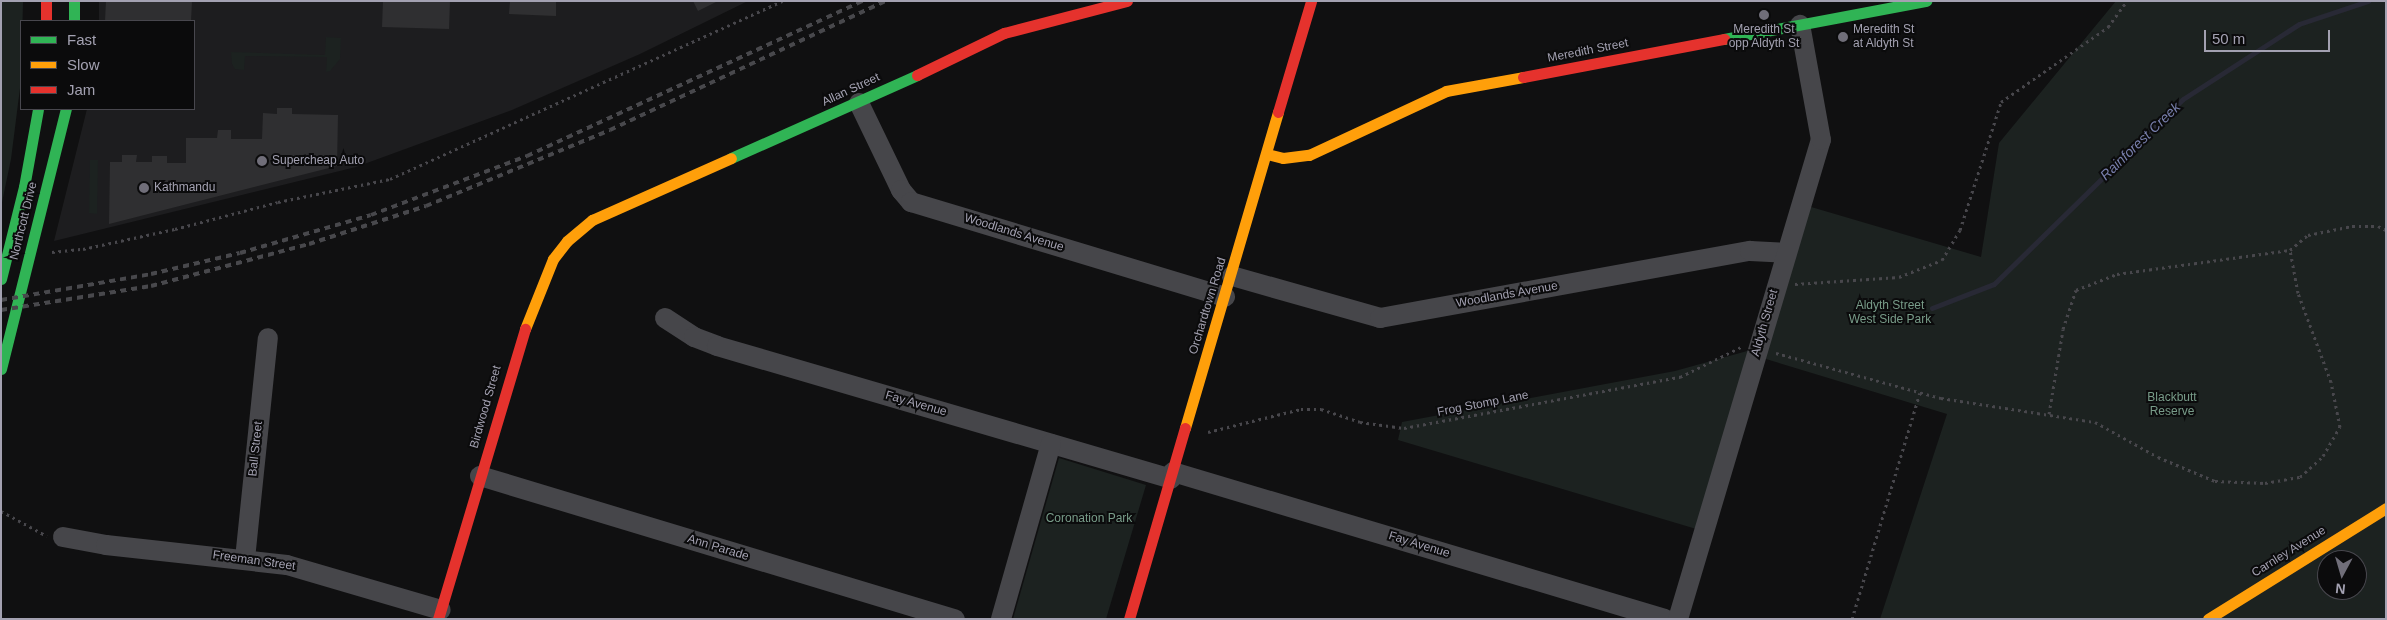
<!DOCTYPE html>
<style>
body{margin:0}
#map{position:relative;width:2387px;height:620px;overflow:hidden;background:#101011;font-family:Helvetica,sans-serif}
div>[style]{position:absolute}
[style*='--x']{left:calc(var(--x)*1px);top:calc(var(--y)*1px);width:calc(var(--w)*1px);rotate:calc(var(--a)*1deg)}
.built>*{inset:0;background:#1d1d1f}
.green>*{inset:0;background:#1c2220}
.stream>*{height:5px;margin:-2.5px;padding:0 2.5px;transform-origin:2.5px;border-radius:2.5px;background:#282935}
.building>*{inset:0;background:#2f2f31}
.path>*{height:3px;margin-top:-1.5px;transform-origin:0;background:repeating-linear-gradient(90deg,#48474c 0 2.5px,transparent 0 6.5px)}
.street>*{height:20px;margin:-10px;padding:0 10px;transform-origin:10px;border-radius:10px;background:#46464a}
.fast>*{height:11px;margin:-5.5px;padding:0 5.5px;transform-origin:5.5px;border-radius:5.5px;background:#30b455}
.slow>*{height:11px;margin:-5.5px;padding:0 5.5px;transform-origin:5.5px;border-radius:5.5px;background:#ff9f0a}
.jam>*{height:11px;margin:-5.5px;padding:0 5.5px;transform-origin:5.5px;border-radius:5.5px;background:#e5322d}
.rail>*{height:4px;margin-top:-2px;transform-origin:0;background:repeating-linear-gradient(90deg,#48484c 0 6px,transparent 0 11px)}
.dots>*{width:14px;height:14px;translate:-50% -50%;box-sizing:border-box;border:2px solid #0b0b0c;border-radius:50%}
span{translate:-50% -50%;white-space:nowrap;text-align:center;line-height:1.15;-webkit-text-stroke:4px #0b0b0c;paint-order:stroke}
.poi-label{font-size:12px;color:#a3a1b1}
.left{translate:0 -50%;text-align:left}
.street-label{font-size:12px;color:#a3a1b1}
.park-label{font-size:12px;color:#789c89}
.water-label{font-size:14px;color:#787fac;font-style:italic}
.frame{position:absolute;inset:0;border:2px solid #a3a1b1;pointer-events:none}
.legend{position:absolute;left:20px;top:20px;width:175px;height:90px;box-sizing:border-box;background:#0b0b0c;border:1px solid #48474e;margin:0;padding:6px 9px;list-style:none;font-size:15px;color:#a3a1b1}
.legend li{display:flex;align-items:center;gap:10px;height:25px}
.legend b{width:25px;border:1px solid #48474e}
.north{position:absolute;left:2317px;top:550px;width:50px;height:50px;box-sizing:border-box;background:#0b0b0c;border:1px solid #48474e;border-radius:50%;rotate:186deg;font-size:14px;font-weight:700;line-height:20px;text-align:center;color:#a3a1b1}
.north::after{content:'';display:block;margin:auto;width:18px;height:22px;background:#706e79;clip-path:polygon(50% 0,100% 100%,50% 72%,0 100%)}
.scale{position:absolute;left:2204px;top:30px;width:126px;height:22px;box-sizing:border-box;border:2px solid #a3a1b1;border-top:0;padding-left:6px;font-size:15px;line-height:18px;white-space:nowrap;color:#a3a1b1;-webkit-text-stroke:4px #0b0b0c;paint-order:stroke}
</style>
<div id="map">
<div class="built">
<i style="clip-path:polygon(99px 1px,748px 1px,640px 54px,512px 110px,356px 167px,54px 241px,87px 109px,194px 109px,194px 21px,99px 21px)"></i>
</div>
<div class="green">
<i style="clip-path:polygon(1px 1px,23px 1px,21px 80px,11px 159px,1px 207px)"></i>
<i style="clip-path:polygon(evenodd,2116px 1px,2386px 1px,2386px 619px,1880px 619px,1947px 414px,1756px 356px,1703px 531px,1398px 440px,1402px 422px,1675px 371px,1758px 348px,1801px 204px,1981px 257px,1999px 143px,2116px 1px,2327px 560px,2357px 560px,2357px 590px,2327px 590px,2327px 560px)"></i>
<i style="clip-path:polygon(326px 37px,341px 38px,340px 59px,330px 71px,326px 72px,327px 57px,245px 56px,244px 70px,235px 69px,232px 64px,231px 52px,325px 55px)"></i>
<i style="clip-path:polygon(90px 160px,98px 160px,97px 214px,89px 213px)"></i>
<i style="clip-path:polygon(1059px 458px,1146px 485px,1106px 619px,1013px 619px)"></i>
</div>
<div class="stream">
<i style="--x:1932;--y:308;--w:66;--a:-21.2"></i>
<i style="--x:1994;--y:284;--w:264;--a:-44.4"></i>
<i style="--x:2183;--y:99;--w:138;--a:-32.9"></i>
<i style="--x:2299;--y:24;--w:73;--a:-18.4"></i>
</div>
<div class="building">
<i style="clip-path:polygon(106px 1px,192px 1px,191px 21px,105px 21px)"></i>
<i style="clip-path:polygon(383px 1px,450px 1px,449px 29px,382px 27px)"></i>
<i style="clip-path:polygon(510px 1px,556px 1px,556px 16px,509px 14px)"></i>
<i style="clip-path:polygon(693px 1px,718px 1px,698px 11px)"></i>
<i style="clip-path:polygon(277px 108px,292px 108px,292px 114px,338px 115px,337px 166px,109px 224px,110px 162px,122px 162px,122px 155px,137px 155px,136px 162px,152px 162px,152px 156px,167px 156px,167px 163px,186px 163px,186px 138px,217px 138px,218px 130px,231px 130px,231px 139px,262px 139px,263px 113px,277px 114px)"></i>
</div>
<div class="path">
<i style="--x:52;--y:252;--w:31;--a:-6"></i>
<i style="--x:83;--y:249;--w:94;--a:-12.3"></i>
<i style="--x:175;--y:229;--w:106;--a:-14.7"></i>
<i style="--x:278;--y:202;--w:114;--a:-11.6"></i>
<i style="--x:390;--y:179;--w:431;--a:-24.4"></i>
<i style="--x:1795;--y:284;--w:104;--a:-3.9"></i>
<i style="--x:1899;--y:277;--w:46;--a:-21.6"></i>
<i style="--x:1942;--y:260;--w:35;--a:-59"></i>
<i style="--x:1960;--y:230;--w:134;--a:-72.2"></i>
<i style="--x:2001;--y:102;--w:131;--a:-35"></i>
<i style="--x:2108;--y:27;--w:32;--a:-54"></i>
<i style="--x:1776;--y:353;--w:171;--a:15.3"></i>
<i style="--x:1941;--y:398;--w:156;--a:8.9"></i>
<i style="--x:2095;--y:422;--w:72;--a:29.1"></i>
<i style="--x:2158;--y:457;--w:62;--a:22.8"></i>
<i style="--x:2215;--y:481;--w:50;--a:2.3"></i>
<i style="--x:2265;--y:483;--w:36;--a:-10"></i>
<i style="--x:2300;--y:477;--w:31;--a:-42"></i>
<i style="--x:2323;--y:456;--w:34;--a:-60"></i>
<i style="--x:2340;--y:427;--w:46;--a:-101.3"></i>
<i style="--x:2331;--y:382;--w:95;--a:-110.3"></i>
<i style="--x:2298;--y:293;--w:44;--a:-100.5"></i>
<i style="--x:2290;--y:250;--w:23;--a:-40"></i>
<i style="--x:2308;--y:235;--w:45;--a:-11.6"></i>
<i style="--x:2352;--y:226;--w:26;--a:0"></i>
<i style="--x:2378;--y:226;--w:9;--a:27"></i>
<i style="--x:2049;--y:414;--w:86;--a:-80.6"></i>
<i style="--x:2063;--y:329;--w:41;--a:-71.6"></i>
<i style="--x:2076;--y:290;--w:44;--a:-21.3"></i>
<i style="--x:2117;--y:274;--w:175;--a:-7.9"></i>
<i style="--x:1208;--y:432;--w:96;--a:-13.9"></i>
<i style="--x:1301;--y:409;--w:20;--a:0"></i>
<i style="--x:1321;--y:409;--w:41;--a:18.4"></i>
<i style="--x:1360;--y:422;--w:44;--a:7.8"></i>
<i style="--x:1404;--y:428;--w:281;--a:-10.5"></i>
<i style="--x:1680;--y:377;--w:68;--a:-26.2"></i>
<i style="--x:1;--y:511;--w:52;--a:28.5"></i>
<i style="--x:1852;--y:619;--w:236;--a:-73.3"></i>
</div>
<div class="street">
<i style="--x:859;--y:103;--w:97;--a:64.2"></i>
<i style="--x:901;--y:190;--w:16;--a:50"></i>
<i style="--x:911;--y:202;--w:328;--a:16.8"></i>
<i style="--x:1232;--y:276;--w:154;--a:15.8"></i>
<i style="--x:1380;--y:318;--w:376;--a:-10.3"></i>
<i style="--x:1750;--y:251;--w:36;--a:3"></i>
<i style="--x:665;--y:318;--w:35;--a:33"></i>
<i style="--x:694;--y:337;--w:25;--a:21"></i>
<i style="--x:717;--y:346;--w:473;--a:16.3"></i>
<i style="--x:1173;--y:472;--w:513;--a:16.64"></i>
<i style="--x:480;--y:476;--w:496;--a:16.8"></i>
<i style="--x:63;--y:537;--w:44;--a:10.5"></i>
<i style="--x:106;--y:545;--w:182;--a:6.3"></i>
<i style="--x:287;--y:565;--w:160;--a:16.3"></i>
<i style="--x:245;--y:559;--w:222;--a:-84.1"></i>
<i style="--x:1001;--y:619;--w:182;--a:-74.1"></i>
<i style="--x:1678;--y:619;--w:500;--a:-73.4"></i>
<i style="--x:1821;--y:140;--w:117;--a:-100.3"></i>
</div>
<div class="fast">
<i style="--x:74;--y:1;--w:20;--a:90"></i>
<i style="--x:1724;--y:39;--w:206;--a:-10.7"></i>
<i style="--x:731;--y:158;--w:204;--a:-24"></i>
<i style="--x:1;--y:279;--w:95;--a:-76"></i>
<i style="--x:24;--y:187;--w:79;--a:-79.8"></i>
<i style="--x:1;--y:369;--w:268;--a:-76"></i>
</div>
<div class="slow">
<i style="--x:1267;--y:154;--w:16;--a:14"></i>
<i style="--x:1283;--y:158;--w:26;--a:-7"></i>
<i style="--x:1309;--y:155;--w:151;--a:-25"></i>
<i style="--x:1446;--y:91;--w:78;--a:-10.3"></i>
<i style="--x:525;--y:329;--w:75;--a:-68.2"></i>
<i style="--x:553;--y:259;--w:23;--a:-52"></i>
<i style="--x:567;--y:241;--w:33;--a:-40"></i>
<i style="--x:592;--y:220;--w:152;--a:-24"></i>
<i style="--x:1185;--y:428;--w:329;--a:-73.6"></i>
<i style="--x:2208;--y:619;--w:210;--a:-31.9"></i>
</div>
<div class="jam">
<i style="--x:46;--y:1;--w:20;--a:90"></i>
<i style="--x:917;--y:75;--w:97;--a:-25.8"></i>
<i style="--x:1004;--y:33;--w:127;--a:-14.6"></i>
<i style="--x:1523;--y:77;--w:205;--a:-10.7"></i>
<i style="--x:1278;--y:112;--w:116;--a:-73.4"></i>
<i style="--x:438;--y:619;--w:303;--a:-73.3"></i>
<i style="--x:1129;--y:619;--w:199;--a:-73.7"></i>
</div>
<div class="rail">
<i style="--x:1;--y:300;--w:152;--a:-9.8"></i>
<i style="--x:151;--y:274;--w:91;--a:-13.3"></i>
<i style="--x:240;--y:253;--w:136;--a:-16.2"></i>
<i style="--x:371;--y:215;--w:167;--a:-20.7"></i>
<i style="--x:527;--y:156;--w:370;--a:-24.8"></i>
<i style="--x:1;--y:310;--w:152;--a:-9.1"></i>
<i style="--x:151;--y:286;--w:163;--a:-14.9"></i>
<i style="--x:309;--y:244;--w:123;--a:-18"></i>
<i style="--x:426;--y:206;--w:199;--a:-22.4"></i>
<i style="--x:610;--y:130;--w:305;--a:-25.1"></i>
</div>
<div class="dots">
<i style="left:1764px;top:15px;background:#706e79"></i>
<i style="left:1843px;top:37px;background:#706e79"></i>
<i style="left:262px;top:161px;background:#706e79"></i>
<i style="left:144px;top:188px;background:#706e79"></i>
</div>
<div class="poi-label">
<span style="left:1764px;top:37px">Meredith St<br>opp Aldyth St</span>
<span class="left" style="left:1853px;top:37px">Meredith St<br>at Aldyth St</span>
<span class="left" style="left:272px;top:161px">Supercheap Auto</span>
<span class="left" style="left:154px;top:188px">Kathmandu</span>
</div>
<div class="street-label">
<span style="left:1588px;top:51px;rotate:-11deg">Meredith Street</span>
<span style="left:851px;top:90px;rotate:-25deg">Allan Street</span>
<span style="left:24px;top:221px;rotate:-76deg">Northcott Drive</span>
<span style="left:1014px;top:233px;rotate:17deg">Woodlands Avenue</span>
<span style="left:1507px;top:295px;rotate:-10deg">Woodlands Avenue</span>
<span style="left:1208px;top:306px;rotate:-73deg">Orchardtown Road</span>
<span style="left:1765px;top:323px;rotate:-74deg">Aldyth Street</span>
<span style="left:916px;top:404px;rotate:16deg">Fay Avenue</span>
<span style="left:1483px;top:404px;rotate:-11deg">Frog Stomp Lane</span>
<span style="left:486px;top:407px;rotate:-74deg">Birdwood Street</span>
<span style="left:256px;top:449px;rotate:-84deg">Ball Street</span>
<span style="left:1419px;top:545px;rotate:17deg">Fay Avenue</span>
<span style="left:718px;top:548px;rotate:17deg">Ann Parade</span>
<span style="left:2289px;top:552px;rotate:-32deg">Carnley Avenue</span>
<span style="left:254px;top:561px;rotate:8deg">Freeman Street</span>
</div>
<div class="park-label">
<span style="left:1890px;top:313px">Aldyth Street<br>West Side Park</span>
<span style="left:2172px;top:405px">Blackbutt<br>Reserve</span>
<span style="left:1089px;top:519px">Coronation Park</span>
</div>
<div class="water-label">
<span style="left:2140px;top:141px;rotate:-44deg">Rainforest Creek</span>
</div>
<div class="frame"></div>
<ul class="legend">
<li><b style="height:6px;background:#30b455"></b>Fast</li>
<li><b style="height:6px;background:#ff9f0a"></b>Slow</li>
<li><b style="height:6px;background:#e5322d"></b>Jam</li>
</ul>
<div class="north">N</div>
<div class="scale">50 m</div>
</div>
